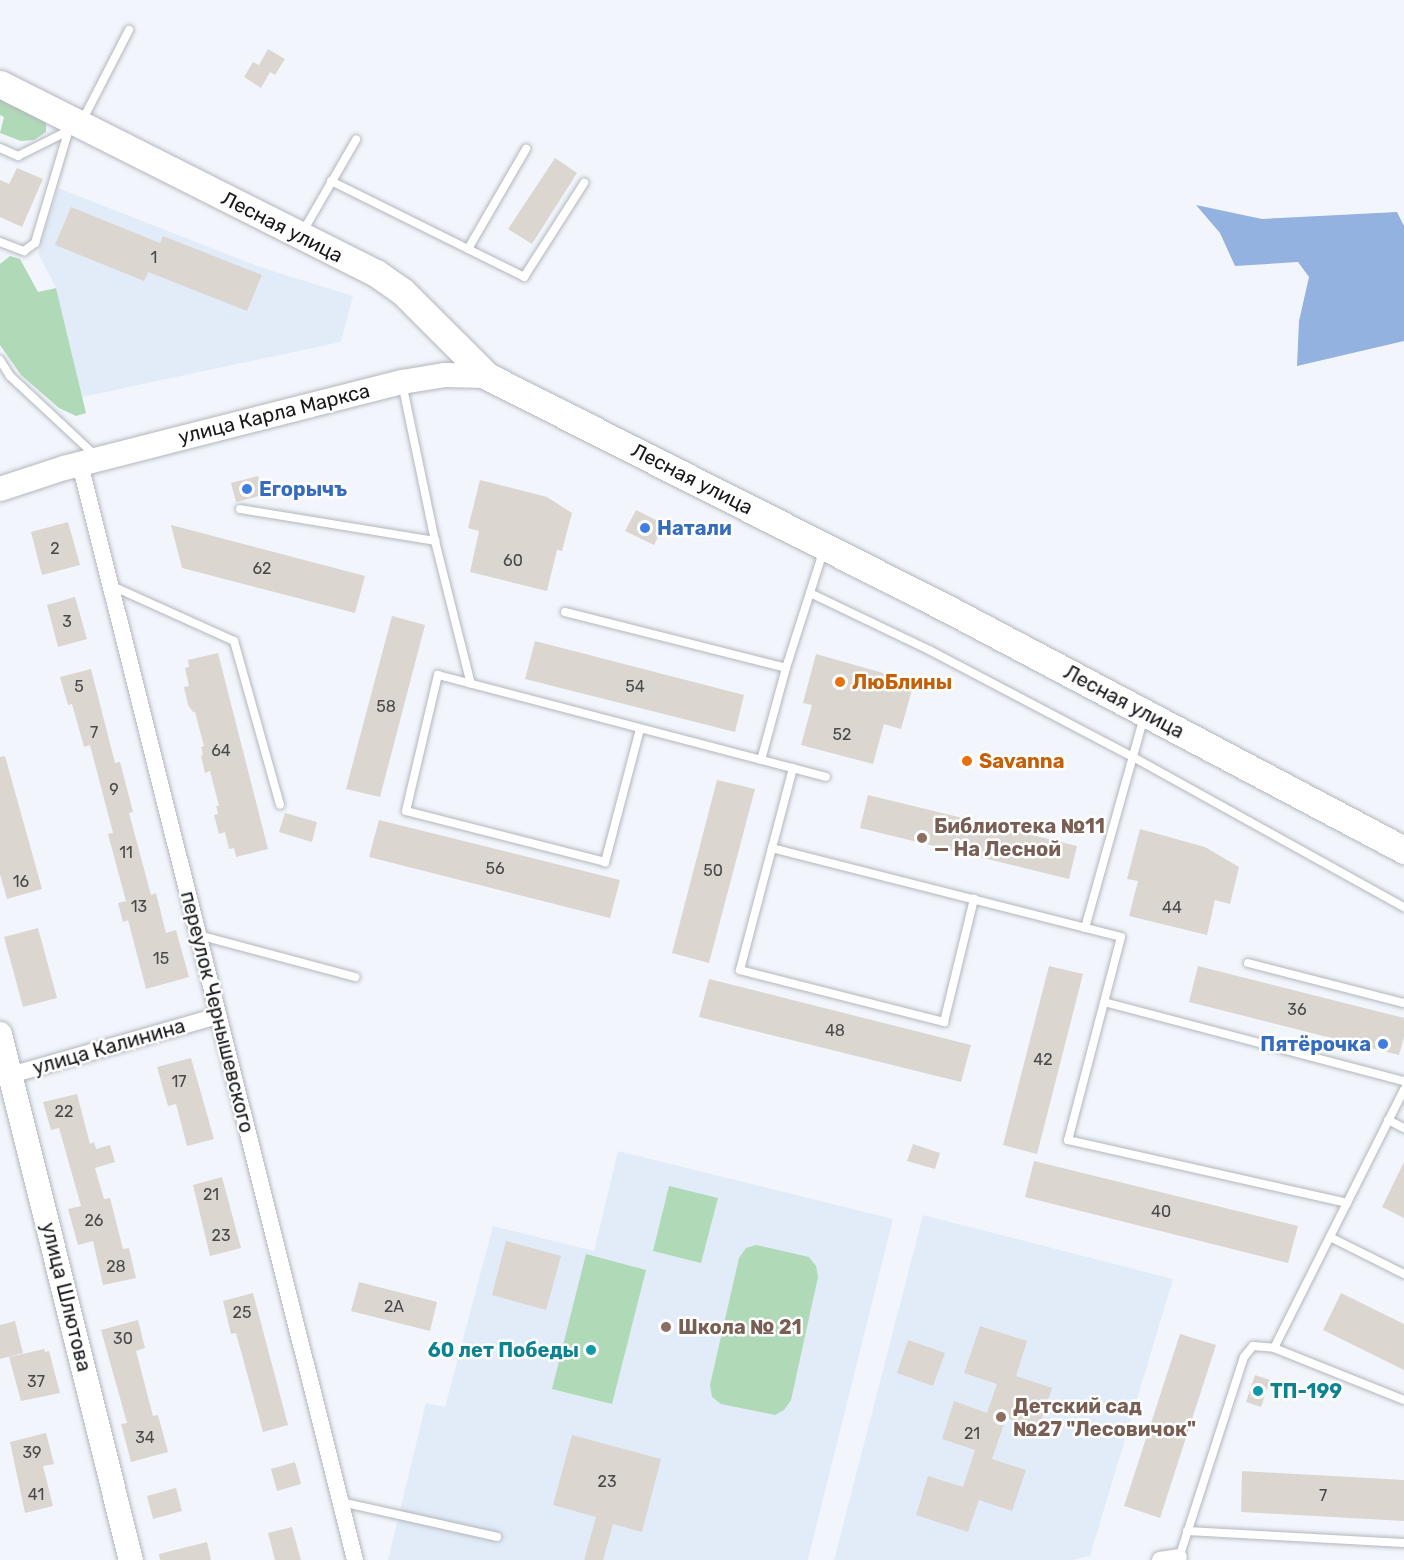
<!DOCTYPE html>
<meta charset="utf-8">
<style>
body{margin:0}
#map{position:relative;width:1404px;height:1560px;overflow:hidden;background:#f2f6fc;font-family:Rubik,sans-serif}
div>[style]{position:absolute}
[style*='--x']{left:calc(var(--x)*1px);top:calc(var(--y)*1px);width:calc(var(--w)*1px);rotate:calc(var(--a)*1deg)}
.built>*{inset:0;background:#e2ecf8}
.green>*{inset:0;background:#b0d9b7}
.water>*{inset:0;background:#94b2df}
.building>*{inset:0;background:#dbd6d0}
.roads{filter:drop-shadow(0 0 2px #b3b7bd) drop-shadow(0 0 2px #b3b7bd)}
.service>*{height:8px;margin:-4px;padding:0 4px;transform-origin:4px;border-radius:4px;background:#fff}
.minor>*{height:16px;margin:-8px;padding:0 8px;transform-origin:8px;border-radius:8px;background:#fff}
.secondary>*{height:24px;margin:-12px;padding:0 12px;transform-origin:12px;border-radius:12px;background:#fff}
.primary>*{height:27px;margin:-13.5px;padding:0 13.5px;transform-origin:13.5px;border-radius:13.5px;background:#fff}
.dots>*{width:16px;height:16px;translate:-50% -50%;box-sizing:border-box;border:3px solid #fff;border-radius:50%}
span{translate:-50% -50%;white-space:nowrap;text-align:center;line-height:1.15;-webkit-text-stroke:5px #fff;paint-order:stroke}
.number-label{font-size:16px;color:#494848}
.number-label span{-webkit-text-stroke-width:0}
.street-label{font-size:20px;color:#18191b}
.shop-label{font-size:20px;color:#366cbe;font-weight:700}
.left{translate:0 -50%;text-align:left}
.right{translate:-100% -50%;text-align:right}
.food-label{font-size:20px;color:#c56008;font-weight:700}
.education-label{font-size:20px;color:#785e54;font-weight:700}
.culture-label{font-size:20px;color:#0d838f;font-weight:700}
</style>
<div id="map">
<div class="built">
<i style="clip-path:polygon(58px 188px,260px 267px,353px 296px,341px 342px,82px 397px,56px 288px,38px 253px)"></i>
<i style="clip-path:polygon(618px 1151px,893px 1219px,808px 1560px,388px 1560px,426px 1403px,445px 1407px,493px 1226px,594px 1251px)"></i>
<i style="clip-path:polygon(923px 1215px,1173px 1279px,1090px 1556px,1073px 1560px,834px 1560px)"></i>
</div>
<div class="green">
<i style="clip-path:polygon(0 99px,46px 122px,46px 132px,34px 140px,21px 141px,0 133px,4px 117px,0 115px)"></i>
<i style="clip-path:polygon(10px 256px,20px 259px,38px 292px,56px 288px,86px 413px,76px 416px,59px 408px,21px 375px,0 345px,0 264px)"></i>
<i style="clip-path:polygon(669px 1186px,718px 1198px,701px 1263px,653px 1251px)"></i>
<i style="clip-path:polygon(756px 1245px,809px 1257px,816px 1266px,818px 1277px,791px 1400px,784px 1410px,775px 1415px,721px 1404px,712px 1397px,710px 1385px,739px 1258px,746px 1248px)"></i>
<i style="clip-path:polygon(586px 1254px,646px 1270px,612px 1404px,552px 1389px)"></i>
</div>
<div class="water">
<i style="clip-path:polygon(1196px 205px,1262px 219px,1397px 212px,1404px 226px,1404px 341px,1297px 366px,1299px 321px,1309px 277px,1298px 262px,1235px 266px,1220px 233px)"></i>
</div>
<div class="building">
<i style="clip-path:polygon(268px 49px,285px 59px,275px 75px,270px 72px,261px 88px,244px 77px,253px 62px,259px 65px)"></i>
<i style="clip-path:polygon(555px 158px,577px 173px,532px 244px,508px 229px)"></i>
<i style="clip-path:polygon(17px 168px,43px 179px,22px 227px,0 217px,0 180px,9px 184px)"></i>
<i style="clip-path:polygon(71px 207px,160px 243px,163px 236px,262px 275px,247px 311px,148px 272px,144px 281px,55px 245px)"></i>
<i style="clip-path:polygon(258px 476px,263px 495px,236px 502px,231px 483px)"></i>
<i style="clip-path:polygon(480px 480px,547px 497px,572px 513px,562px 551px,557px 550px,547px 591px,470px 572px,479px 531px,468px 528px)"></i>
<i style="clip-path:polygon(636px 510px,664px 524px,654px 545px,625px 531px)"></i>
<i style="clip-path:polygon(68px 522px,80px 565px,42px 575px,31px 532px)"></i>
<i style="clip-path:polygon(171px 525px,365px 576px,355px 613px,182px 568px)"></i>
<i style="clip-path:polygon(75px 597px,87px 639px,58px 647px,47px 605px)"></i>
<i style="clip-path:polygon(392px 616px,425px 625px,380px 797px,346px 789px)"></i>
<i style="clip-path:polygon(535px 641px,744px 695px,735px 732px,525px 679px)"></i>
<i style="clip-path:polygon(218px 653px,268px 849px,236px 857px,234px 848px,229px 849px,225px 832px,219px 834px,214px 815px,218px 814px,216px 806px,219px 806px,210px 771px,205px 773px,201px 756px,203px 755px,201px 747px,204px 746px,195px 712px,193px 712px,188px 705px,184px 687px,189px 686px,185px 668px,189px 667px,188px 660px)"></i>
<i style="clip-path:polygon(816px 654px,883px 673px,912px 690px,901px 729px,884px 724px,873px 764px,801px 745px,812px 705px,803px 703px)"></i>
<i style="clip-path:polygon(91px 669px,115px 763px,120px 762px,133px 812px,129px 813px,151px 895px,156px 893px,166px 933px,176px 930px,189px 977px,146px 989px,128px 920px,123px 922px,118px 903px,126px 901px,108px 834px,113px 833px,90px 745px,84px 747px,72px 704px,68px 705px,60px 677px)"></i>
<i style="clip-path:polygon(5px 756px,42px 889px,7px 899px,0 874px,0 757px)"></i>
<i style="clip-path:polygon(717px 780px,755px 789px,709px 963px,672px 953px)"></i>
<i style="clip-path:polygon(868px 795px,1077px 846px,1069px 879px,860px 828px)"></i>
<i style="clip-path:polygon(285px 813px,317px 822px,312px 842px,279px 832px)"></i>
<i style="clip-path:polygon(379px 820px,620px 880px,610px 918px,369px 857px)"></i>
<i style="clip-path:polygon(1140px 829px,1205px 847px,1239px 867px,1230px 904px,1215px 900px,1207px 935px,1129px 916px,1138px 881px,1127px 879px)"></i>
<i style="clip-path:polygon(38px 928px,57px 998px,23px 1007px,4px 937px)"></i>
<i style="clip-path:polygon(1049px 966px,1083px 974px,1037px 1154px,1003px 1145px)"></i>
<i style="clip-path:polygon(1198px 966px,1404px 1018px,1404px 1037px,1399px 1055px,1189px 1002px)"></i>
<i style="clip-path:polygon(709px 979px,971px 1045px,961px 1082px,699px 1017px)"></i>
<i style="clip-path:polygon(191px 1058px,214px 1139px,187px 1146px,176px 1104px,168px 1106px,157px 1067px)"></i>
<i style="clip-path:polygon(77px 1094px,90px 1144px,94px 1142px,96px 1149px,110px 1145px,115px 1162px,95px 1168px,104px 1199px,110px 1198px,123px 1249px,129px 1248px,136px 1278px,103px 1285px,93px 1241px,78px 1245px,68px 1209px,81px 1206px,59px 1128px,51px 1130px,43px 1102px)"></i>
<i style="clip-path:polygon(913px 1144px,940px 1153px,935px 1169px,907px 1161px)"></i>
<i style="clip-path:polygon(1034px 1161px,1298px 1226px,1288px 1263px,1025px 1197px)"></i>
<i style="clip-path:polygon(1404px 1162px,1404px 1218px,1382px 1207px)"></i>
<i style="clip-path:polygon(222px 1177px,241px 1248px,210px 1256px,193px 1185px)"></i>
<i style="clip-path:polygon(506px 1241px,561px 1256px,546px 1310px,492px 1295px)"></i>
<i style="clip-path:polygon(359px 1282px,437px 1302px,430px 1331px,351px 1311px)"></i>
<i style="clip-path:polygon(253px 1293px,288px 1425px,263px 1432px,236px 1333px,231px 1334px,223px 1301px)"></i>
<i style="clip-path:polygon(1341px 1293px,1404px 1324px,1404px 1370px,1323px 1330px)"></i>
<i style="clip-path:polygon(138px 1320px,145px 1348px,136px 1351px,153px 1416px,158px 1415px,168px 1452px,131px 1462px,121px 1424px,127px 1423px,101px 1330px)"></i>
<i style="clip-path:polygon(15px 1321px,23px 1353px,0 1359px,0 1325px)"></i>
<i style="clip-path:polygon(980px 1326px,1027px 1341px,1016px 1376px,1052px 1388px,1039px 1428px,1006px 1418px,992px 1459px,1026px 1470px,1012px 1511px,979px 1500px,968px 1532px,916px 1515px,928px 1476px,963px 1487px,975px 1450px,942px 1439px,954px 1401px,987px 1413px,997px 1384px,964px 1373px)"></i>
<i style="clip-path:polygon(1180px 1334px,1216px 1345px,1160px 1518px,1124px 1506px)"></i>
<i style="clip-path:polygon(908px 1340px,945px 1353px,933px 1386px,897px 1373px)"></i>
<i style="clip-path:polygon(44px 1349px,45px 1352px,49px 1351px,60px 1393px,21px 1401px,9px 1357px)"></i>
<i style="clip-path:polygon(1255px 1375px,1270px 1380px,1261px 1407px,1246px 1402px)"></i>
<i style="clip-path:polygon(46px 1433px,54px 1464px,43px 1466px,53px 1506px,25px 1513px,10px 1442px)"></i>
<i style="clip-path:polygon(572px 1435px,661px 1459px,642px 1532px,613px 1524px,603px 1560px,584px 1560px,596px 1517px,553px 1505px)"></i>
<i style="clip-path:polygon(295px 1462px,301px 1484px,277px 1491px,271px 1469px)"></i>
<i style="clip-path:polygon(1242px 1471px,1404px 1480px,1404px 1521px,1241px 1512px)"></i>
<i style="clip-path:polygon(176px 1488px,182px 1511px,153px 1519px,147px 1496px)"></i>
<i style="clip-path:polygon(292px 1527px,301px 1560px,275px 1560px,268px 1533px)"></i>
<i style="clip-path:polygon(207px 1542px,211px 1560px,160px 1560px,159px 1554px)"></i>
</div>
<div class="roads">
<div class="service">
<i style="--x:0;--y:148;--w:20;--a:24"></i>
<i style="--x:18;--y:156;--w:69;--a:-26.6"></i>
<i style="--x:80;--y:125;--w:107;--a:-62.7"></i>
<i style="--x:331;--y:181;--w:216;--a:26.4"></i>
<i style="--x:524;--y:277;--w:112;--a:-57.4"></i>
<i style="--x:302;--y:233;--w:108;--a:-59.9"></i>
<i style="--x:0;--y:242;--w:26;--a:21"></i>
<i style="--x:24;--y:251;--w:14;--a:-36"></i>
<i style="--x:35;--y:243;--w:116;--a:-73.4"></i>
<i style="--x:468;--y:249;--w:116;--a:-59.9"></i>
<i style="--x:0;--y:360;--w:19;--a:58"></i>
<i style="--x:10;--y:376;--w:119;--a:43"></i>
<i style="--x:402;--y:383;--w:161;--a:78.2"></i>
<i style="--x:435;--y:541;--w:147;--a:75.9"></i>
<i style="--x:240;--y:509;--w:198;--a:9.3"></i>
<i style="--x:110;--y:585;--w:136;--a:24.3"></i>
<i style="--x:234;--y:641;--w:170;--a:74.3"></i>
<i style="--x:810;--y:593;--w:134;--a:25.6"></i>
<i style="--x:931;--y:651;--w:228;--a:27.7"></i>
<i style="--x:1133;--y:757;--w:310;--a:29"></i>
<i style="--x:565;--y:612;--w:228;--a:14.2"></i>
<i style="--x:640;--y:729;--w:138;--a:104.7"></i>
<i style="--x:605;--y:862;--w:205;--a:-165.6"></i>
<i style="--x:406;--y:811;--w:140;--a:-76.8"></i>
<i style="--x:438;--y:675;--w:401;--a:14.7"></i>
<i style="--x:761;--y:760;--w:95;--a:-74.8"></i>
<i style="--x:786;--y:668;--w:125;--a:-72.3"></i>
<i style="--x:793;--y:768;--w:83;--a:104.7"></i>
<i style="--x:772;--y:848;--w:360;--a:14.3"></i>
<i style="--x:1121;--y:937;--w:210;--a:104.6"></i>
<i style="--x:1068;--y:1140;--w:286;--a:12.7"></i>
<i style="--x:772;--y:848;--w:126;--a:104.7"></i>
<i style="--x:740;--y:970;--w:211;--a:14.3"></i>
<i style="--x:944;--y:1022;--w:127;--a:-76.3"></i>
<i style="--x:1085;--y:928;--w:219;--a:-74.4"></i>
<i style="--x:198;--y:935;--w:163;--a:15"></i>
<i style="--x:1248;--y:963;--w:161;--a:14.4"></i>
<i style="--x:1104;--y:1002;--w:310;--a:14.8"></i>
<i style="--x:1388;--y:1120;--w:18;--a:27"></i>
<i style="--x:1330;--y:1237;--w:83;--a:26.6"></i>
<i style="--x:1274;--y:1348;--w:290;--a:-63.3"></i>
<i style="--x:341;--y:1502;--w:160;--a:12.6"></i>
<i style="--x:1187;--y:1531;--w:217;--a:3.2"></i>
<i style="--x:1179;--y:1558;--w:211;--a:-72.1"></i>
<i style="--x:1244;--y:1357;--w:14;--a:-51"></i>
<i style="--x:1253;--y:1346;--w:21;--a:5"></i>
<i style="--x:1274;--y:1348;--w:140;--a:21.8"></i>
</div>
<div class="minor">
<i style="--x:80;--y:464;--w:1130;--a:75.91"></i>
<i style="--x:0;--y:1078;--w:227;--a:-15.9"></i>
<i style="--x:1160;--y:1560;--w:19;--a:-9"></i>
</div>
<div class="secondary">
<i style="--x:0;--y:489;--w:67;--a:-18.2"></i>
<i style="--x:64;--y:468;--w:349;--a:-14.3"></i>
<i style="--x:402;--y:382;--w:44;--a:-9.2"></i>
<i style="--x:445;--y:375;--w:42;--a:1.4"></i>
<i style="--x:0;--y:1034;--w:542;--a:76.02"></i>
</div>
<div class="primary">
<i style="--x:0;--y:84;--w:421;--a:26.7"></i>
<i style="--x:376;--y:273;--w:32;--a:35"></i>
<i style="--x:402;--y:291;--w:120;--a:45"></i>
<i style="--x:487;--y:376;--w:519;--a:26.81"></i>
<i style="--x:950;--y:610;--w:514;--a:27.86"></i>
</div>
</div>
<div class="dots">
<i style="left:247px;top:489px;background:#3f7fe0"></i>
<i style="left:645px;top:528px;background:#3f7fe0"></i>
<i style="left:840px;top:682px;background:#e8710a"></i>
<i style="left:967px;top:761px;background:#e8710a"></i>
<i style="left:922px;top:838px;background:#8d6e63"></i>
<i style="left:1383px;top:1044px;background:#3f7fe0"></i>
<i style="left:666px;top:1327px;background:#8d6e63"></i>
<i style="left:591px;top:1350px;background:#0f9aa8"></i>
<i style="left:1258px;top:1391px;background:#0f9aa8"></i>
<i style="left:1001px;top:1417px;background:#8d6e63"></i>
</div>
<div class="number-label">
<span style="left:154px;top:258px">1</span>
<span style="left:55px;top:549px">2</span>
<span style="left:513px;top:561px">60</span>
<span style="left:262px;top:569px">62</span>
<span style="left:67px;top:622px">3</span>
<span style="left:79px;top:687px">5</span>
<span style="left:635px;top:687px">54</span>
<span style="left:386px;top:707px">58</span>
<span style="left:94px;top:733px">7</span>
<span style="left:842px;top:735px">52</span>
<span style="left:221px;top:751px">64</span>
<span style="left:114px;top:790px">9</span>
<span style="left:126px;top:853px">11</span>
<span style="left:495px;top:869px">56</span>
<span style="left:713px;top:871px">50</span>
<span style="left:21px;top:882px">16</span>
<span style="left:139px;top:907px">13</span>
<span style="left:1172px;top:908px">44</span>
<span style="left:161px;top:959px">15</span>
<span style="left:1297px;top:1010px">36</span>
<span style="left:835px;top:1031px">48</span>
<span style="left:1043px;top:1060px">42</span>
<span style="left:179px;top:1082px">17</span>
<span style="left:64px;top:1112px">22</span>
<span style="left:211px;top:1195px">21</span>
<span style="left:1161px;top:1212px">40</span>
<span style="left:94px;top:1221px">26</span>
<span style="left:221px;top:1236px">23</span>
<span style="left:116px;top:1267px">28</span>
<span style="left:394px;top:1307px">2А</span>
<span style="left:242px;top:1313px">25</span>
<span style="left:123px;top:1339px">30</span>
<span style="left:36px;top:1382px">37</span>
<span style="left:972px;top:1434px">21</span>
<span style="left:145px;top:1438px">34</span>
<span style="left:32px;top:1453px">39</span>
<span style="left:607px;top:1482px">23</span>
<span style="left:36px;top:1495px">41</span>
<span style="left:1323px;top:1496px">7</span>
</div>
<div class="street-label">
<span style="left:282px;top:227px;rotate:27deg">Лесная улица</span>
<span style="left:274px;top:414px;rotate:-14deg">улица Карла Маркса</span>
<span style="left:692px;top:479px;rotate:27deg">Лесная улица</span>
<span style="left:1124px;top:702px;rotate:28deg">Лесная улица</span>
<span style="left:217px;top:1012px;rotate:76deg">переулок Чернышевского</span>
<span style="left:109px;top:1047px;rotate:-16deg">улица Калинина</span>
<span style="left:66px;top:1297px;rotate:76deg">улица Шлютова</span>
</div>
<div class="shop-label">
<span class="left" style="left:259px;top:489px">Егорычъ</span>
<span class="left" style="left:657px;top:528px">Натали</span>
<span class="right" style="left:1371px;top:1044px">Пятёрочка</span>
</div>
<div class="food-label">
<span class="left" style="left:852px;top:682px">ЛюБлины</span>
<span class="left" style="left:979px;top:761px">Savanna</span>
</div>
<div class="education-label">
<span class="left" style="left:934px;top:838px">Библиотека №11<br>— На Лесной</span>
<span class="left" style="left:678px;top:1327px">Школа № 21</span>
<span class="left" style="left:1013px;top:1418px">Детский сад<br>№27 "Лесовичок"</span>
</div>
<div class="culture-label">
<span class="right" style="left:579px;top:1350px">60 лет Победы</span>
<span class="left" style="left:1270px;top:1391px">ТП-199</span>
</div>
</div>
